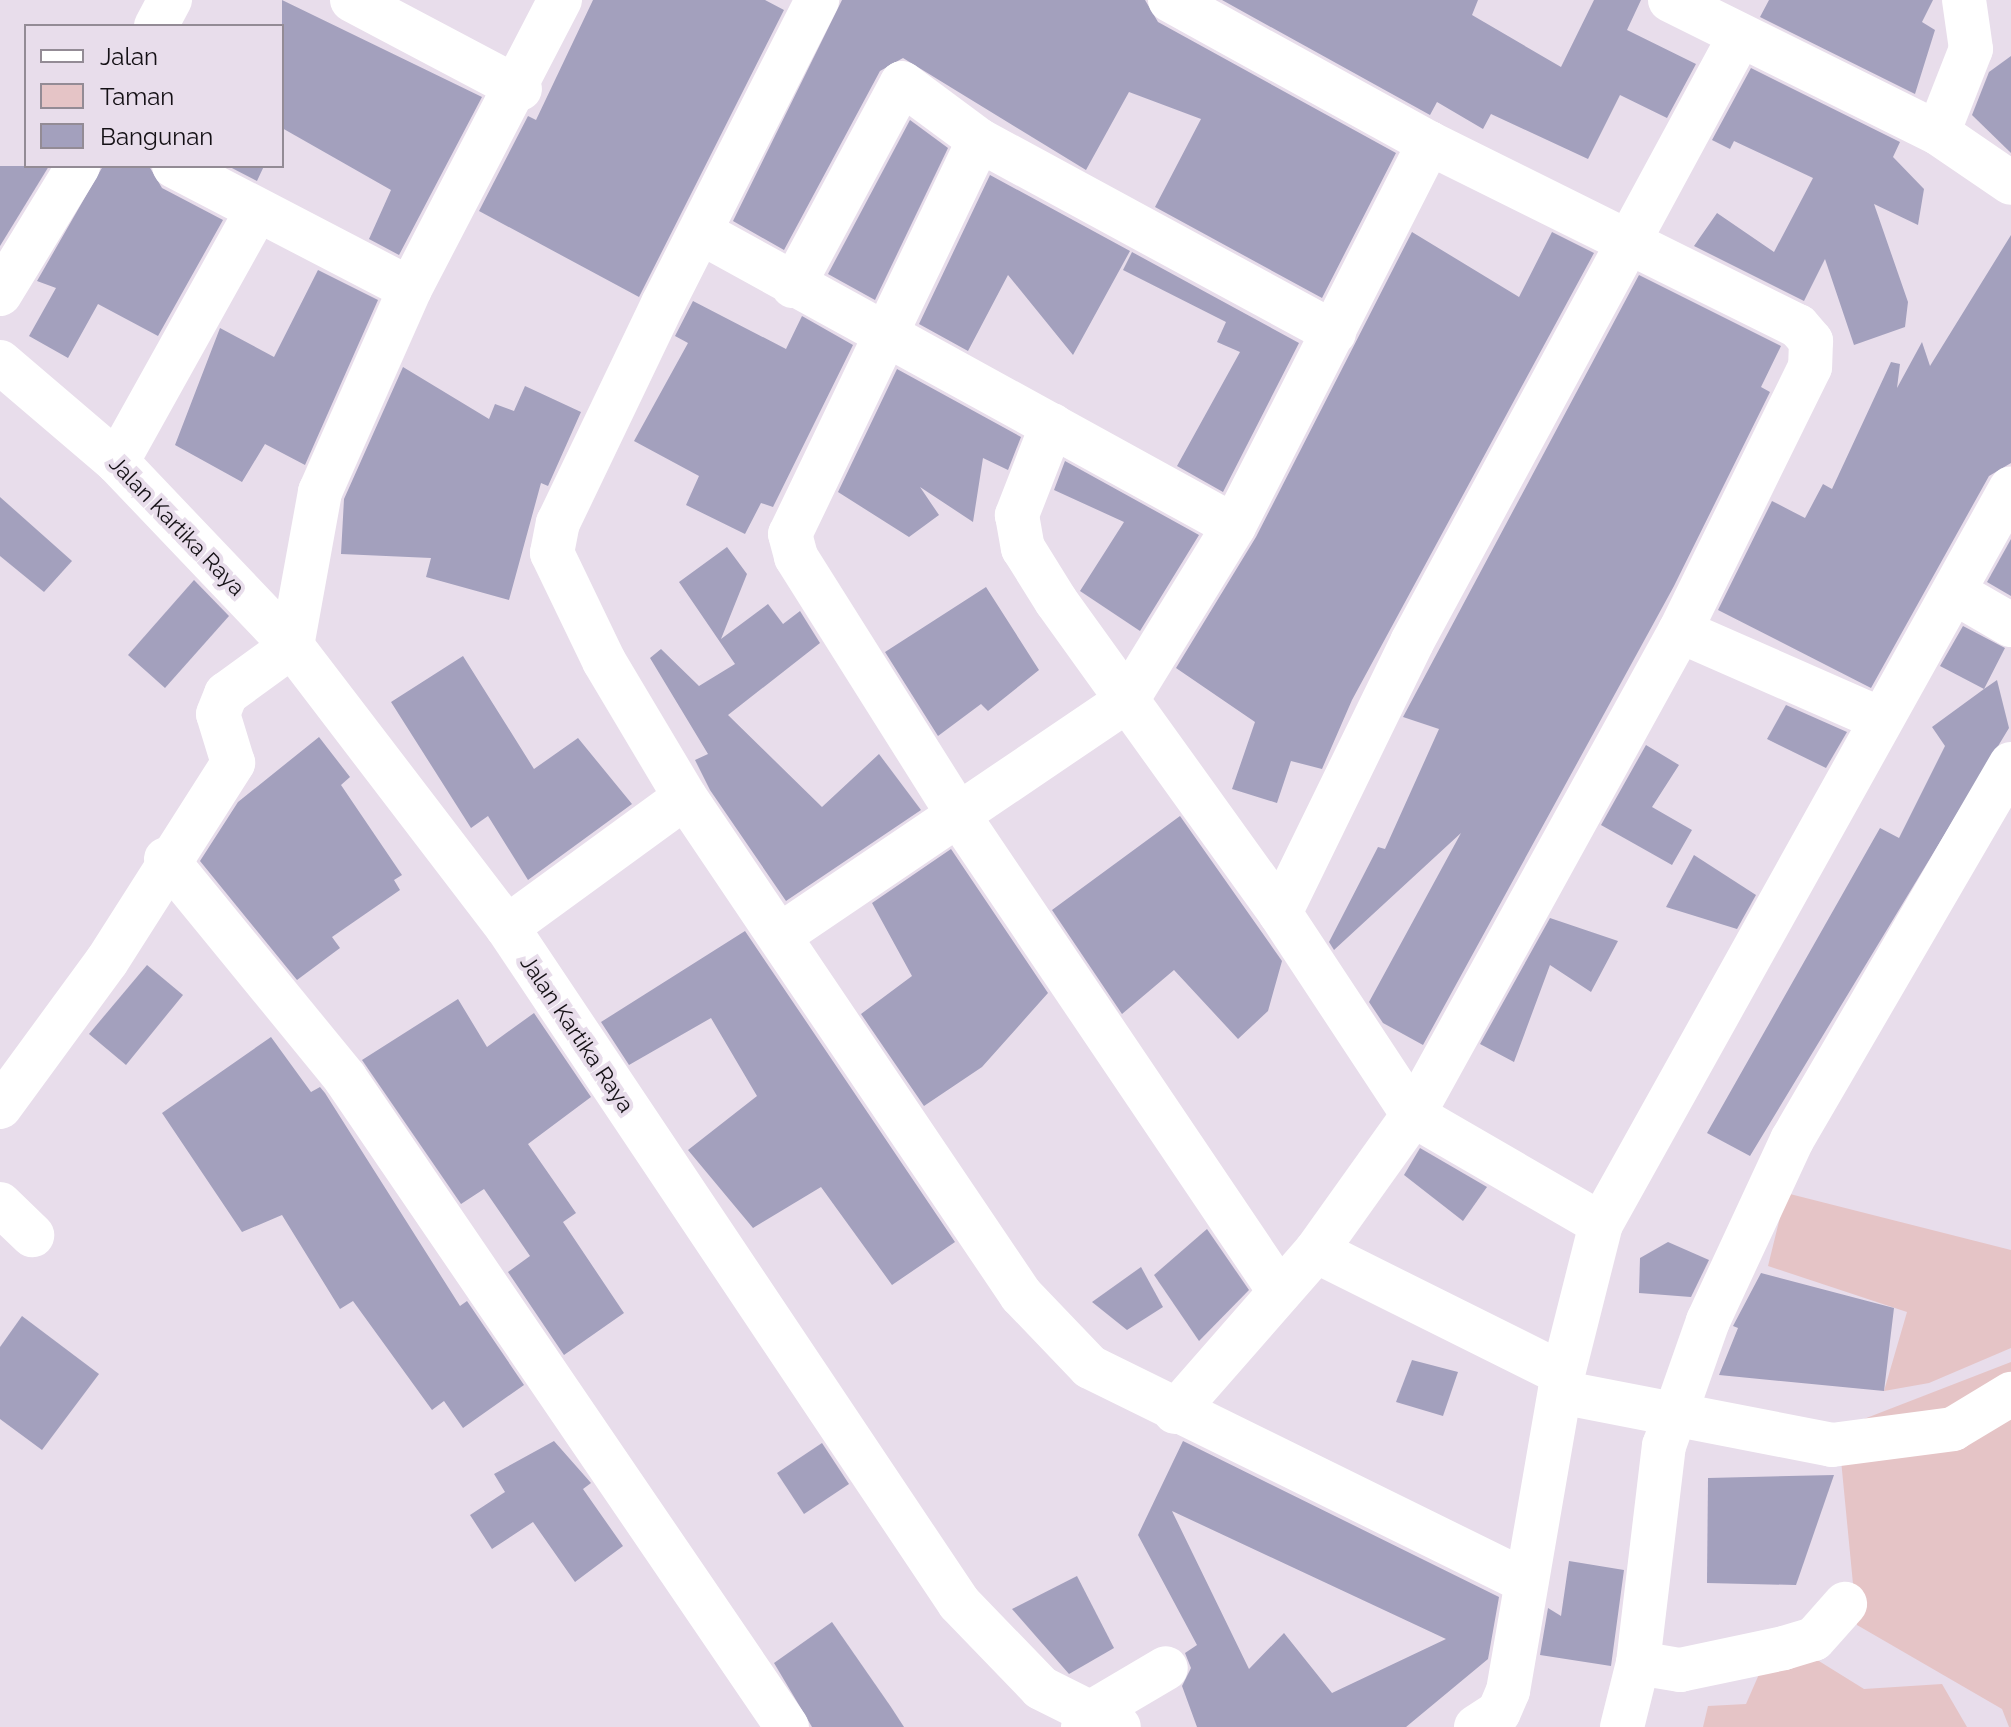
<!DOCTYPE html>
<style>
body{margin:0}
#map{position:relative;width:2011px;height:1727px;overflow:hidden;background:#e8ddeb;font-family:Raleway,sans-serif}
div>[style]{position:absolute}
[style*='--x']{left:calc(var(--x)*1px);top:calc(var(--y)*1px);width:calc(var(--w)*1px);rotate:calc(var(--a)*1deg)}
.green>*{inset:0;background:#e5c4c6}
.building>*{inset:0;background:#a3a0bd}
.minor>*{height:44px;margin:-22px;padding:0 22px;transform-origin:22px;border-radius:22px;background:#fff}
span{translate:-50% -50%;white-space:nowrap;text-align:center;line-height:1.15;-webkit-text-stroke:8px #e8ddeb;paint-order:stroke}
.street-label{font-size:22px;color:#141015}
.legend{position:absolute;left:24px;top:24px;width:260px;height:144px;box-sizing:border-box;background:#e8ddeb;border:2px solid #938b95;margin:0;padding:10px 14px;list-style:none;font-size:24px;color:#141015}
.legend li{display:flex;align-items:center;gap:16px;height:40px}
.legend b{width:40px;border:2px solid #938b95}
</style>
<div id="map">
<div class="green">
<i style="clip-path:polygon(1786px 1193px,2011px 1250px,2011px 1348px,1929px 1383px,1884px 1391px,1907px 1312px,1768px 1266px)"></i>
<i style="clip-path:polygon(2011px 1362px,2011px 1727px,2009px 1727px,2002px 1709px,1857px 1625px,1838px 1429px)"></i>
<i style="clip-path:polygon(1806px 1653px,1864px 1689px,1942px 1684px,1967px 1727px,1703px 1727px,1708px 1706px,1746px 1704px,1767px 1656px)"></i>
</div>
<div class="building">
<i style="clip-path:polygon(282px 0,482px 97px,399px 255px,369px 239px,391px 190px,282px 128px)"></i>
<i style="clip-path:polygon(593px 0,765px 0,784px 10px,639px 297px,479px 211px,528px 116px,536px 120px)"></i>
<i style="clip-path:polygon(842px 0,1145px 0,1158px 22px,1396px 153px,1322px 298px,1155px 207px,1201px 119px,1129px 92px,1086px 170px,903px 58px,880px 71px,784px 250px,733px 221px)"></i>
<i style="clip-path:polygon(1222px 0,1478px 0,1472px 15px,1561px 67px,1594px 0,1641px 0,1627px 30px,1696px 64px,1667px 118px,1620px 95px,1588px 159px,1491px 114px,1483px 129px,1437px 102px,1430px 115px)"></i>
<i style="clip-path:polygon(1769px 0,1933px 0,1922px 22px,1935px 30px,1915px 94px,1760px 17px)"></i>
<i style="clip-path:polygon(2011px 56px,2011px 153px,1972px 115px,1989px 72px)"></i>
<i style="clip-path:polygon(1751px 68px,1900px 142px,1893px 157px,1924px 189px,1918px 225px,1874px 204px,1908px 302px,1905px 327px,1854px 345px,1825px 259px,1804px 301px,1694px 246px,1717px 213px,1774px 252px,1813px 178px,1734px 141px,1730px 149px,1712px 140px)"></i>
<i style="clip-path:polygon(910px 120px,948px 148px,875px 300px,828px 274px)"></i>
<i style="clip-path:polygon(0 166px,49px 166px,0 246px)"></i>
<i style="clip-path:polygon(103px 166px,149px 166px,162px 188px,223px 220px,158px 336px,98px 304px,68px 358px,29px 336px,56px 288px,37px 281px)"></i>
<i style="clip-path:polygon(228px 166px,264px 166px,257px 181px)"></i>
<i style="clip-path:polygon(990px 175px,1130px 251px,1073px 355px,1008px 275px,968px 351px,919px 324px)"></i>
<i style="clip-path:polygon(1412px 232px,1519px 297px,1552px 232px,1594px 253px,1352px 700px,1322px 769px,1291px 761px,1277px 803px,1232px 789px,1255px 722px,1176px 668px,1256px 537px)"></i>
<i style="clip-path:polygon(2011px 235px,2011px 463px,1989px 476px,1871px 688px,1718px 610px,1772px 501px,1805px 518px,1823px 484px,1832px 489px,1891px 362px,1900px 364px,1897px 388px,1922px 342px,1930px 366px)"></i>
<i style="clip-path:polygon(1132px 252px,1299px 343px,1223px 492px,1177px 466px,1240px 352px,1217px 342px,1226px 322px,1123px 270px)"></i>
<i style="clip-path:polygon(318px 270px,378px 300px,305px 465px,265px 444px,242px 482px,175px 445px,220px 328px,274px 357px)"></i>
<i style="clip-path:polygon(1639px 275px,1781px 346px,1761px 387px,1770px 392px,1674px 586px,1423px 1045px,1383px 1023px,1369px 1002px,1461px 833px,1334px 950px,1329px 942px,1378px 847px,1385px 849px,1439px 729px,1403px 717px)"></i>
<i style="clip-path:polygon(693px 301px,786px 349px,802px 316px,853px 345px,773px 507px,761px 503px,745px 534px,686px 505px,699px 476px,634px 441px,688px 343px,675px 336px)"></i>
<i style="clip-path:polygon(403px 367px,489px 419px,495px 404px,514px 411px,525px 386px,581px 412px,548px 486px,541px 483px,509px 600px,426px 577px,431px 558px,341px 554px,344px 499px)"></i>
<i style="clip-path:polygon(897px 369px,1021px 437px,1008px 470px,983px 458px,973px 522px,920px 487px,939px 515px,909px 537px,838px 492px)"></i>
<i style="clip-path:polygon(1065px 461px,1199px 535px,1140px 631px,1080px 591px,1124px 522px,1054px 490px)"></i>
<i style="clip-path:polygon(0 497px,72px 561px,44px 592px,0 556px)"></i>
<i style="clip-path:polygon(2011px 539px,2011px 596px,1987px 582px)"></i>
<i style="clip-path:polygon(727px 547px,747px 574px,721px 639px,768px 604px,783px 624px,800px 611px,820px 643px,728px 715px,822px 807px,879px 754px,921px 810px,786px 901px,710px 790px,695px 760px,708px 754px,650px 658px,661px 649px,699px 686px,735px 664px,679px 582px)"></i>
<i style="clip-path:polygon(194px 580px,229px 616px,165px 688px,128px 655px)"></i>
<i style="clip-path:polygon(986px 587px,1039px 670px,988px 711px,981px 704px,938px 736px,885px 652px)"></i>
<i style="clip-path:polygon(1963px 626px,2005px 648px,1984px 689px,1997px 680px,2009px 728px,1750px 1156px,1707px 1133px,1880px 828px,1899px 838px,1945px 746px,1932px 727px,1984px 689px,1940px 666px)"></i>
<i style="clip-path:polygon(463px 656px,534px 769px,578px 738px,632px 804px,528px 880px,488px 816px,471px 828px,391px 702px)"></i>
<i style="clip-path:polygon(1786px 705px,1847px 732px,1826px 768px,1767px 739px)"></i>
<i style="clip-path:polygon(319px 737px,350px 777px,341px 785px,402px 875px,394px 880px,400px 890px,332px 937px,340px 948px,297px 980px,200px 861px,238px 802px)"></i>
<i style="clip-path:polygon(1646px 745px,1679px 765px,1652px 807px,1692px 830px,1672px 865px,1601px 825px)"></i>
<i style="clip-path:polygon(1180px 816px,1282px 961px,1268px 1011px,1238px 1039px,1174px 970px,1122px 1014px,1052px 910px)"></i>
<i style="clip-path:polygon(951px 849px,1048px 993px,982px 1067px,924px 1106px,861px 1014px,912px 976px,872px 903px)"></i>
<i style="clip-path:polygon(1694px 855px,1756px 895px,1737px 929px,1666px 907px)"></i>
<i style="clip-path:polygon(1550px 918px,1618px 941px,1591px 992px,1550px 965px,1514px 1062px,1480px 1044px)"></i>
<i style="clip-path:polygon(745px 931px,955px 1242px,892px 1285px,821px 1187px,753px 1228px,688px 1150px,757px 1096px,711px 1018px,629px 1065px,601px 1022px)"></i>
<i style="clip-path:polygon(147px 965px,183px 995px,126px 1065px,89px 1034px)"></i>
<i style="clip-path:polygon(458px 999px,487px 1047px,534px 1013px,591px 1097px,528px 1144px,576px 1213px,563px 1222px,624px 1313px,564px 1355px,508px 1272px,530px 1256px,484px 1189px,461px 1204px,362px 1060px)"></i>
<i style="clip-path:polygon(271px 1037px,311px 1092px,320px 1087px,325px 1093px,460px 1306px,467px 1301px,524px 1385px,463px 1428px,444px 1401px,432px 1410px,353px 1301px,340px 1309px,282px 1215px,242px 1232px,162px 1113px)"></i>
<i style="clip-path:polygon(1420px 1148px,1487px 1187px,1463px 1221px,1404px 1175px)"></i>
<i style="clip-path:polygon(1207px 1229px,1249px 1290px,1199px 1341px,1154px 1275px)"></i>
<i style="clip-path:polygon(1668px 1242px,1709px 1260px,1691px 1297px,1639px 1293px,1640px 1258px)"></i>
<i style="clip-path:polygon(1141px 1267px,1163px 1307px,1127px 1330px,1092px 1302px)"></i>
<i style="clip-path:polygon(1761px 1273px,1894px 1308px,1884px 1391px,1719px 1375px,1738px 1328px,1733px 1326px)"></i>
<i style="clip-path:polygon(22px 1316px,99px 1374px,42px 1450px,0 1419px,0 1347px)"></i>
<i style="clip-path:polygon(1412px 1360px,1458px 1372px,1443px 1416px,1396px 1402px)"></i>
<i style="clip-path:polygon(554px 1441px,591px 1483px,583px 1489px,623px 1546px,575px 1582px,533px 1522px,492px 1549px,470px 1515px,505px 1492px,494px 1474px)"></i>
<i style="clip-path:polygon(evenodd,1183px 1441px,1499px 1597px,1488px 1659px,1406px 1727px,1197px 1727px,1182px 1686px,1191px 1668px,1185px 1653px,1197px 1645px,1138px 1535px,1183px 1441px,1172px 1511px,1446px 1639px,1332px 1693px,1284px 1633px,1249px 1669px,1172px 1511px)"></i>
<i style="clip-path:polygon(822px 1443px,849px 1484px,804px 1514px,777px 1473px)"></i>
<i style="clip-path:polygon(1834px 1475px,1796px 1585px,1707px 1583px,1708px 1478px)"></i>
<i style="clip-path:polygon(1569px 1561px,1624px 1570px,1611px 1666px,1540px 1655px,1548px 1608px,1561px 1616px)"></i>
<i style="clip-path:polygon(1077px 1576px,1114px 1648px,1069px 1674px,1012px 1609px)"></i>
<i style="clip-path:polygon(832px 1622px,891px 1707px,904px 1727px,812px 1727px,774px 1663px)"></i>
</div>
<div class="minor">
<i style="--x:352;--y:0;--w:190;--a:27.9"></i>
<i style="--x:1170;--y:0;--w:296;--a:28.9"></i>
<i style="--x:1429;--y:143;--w:412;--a:26.4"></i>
<i style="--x:1798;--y:326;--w:20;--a:49"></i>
<i style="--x:1811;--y:341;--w:26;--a:92"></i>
<i style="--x:1810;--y:367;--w:294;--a:116.2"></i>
<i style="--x:1680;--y:631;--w:553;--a:118.88"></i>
<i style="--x:1413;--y:1115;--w:167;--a:125.5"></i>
<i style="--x:1316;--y:1251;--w:214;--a:131.2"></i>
<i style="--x:1670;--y:0;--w:299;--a:26.4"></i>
<i style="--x:1938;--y:133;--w:88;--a:34.4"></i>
<i style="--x:156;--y:26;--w:30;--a:-62"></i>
<i style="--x:1938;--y:133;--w:90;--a:-68.6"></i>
<i style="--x:1971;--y:49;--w:49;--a:-98.1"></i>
<i style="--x:979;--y:140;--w:437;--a:115.6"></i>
<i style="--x:790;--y:534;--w:24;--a:75"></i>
<i style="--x:796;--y:557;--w:306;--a:57.8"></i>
<i style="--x:959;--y:816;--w:574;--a:56.01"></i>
<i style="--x:174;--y:166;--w:266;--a:27.5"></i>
<i style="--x:702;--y:233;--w:607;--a:28.84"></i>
<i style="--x:793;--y:286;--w:230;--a:-61.8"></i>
<i style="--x:902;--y:83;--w:96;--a:36.5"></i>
<i style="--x:979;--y:140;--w:404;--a:28.5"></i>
<i style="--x:0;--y:294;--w:150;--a:-58.6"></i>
<i style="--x:0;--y:362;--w:154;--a:40.5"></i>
<i style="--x:117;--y:462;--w:254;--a:46.4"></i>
<i style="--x:292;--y:646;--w:354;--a:52.6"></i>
<i style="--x:507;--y:927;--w:813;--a:56.23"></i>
<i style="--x:959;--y:1603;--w:118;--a:46"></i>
<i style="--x:1041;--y:1688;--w:87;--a:26.6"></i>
<i style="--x:1052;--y:425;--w:97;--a:111.3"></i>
<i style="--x:1017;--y:515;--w:34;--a:80"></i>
<i style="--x:1023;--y:548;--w:62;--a:58.1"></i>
<i style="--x:1056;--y:601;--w:384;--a:54.3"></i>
<i style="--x:1280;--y:913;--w:242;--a:56.6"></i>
<i style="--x:1413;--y:1115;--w:217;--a:30.1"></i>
<i style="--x:117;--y:462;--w:286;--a:-60.9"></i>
<i style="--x:1954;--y:592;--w:66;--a:30.1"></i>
<i style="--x:1680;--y:631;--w:219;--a:23.7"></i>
<i style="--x:685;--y:797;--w:601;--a:55.99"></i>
<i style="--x:1021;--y:1295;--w:100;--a:46.2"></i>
<i style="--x:1090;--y:1367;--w:484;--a:26.2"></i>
<i style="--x:166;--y:859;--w:283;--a:50.7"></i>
<i style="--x:345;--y:1078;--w:785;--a:55.74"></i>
<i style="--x:1280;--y:913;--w:301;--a:-64"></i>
<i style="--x:1412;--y:642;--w:689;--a:-61.58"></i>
<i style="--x:507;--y:927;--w:220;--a:-36.1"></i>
<i style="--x:685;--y:797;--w:158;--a:-120.8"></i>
<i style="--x:604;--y:661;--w:120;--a:-115.7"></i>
<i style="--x:552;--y:553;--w:31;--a:-79"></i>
<i style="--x:558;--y:523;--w:243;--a:-64.4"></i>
<i style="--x:663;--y:304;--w:341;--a:-63.1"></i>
<i style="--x:782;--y:934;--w:417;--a:-34.1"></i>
<i style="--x:1127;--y:700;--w:204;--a:-58.4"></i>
<i style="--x:1234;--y:526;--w:430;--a:-63"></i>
<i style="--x:0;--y:1107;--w:181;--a:-53.8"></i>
<i style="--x:107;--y:961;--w:235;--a:-57.5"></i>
<i style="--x:233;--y:763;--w:51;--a:-107"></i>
<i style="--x:218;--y:714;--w:22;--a:-68"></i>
<i style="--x:226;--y:694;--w:82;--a:-36"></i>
<i style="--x:292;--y:646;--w:157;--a:-79.7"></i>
<i style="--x:320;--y:492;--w:222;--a:-66.1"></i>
<i style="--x:410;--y:289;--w:326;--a:-62.6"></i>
<i style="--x:0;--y:1204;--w:45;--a:44.1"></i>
<i style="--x:1316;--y:1251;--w:276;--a:26.5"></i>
<i style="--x:1560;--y:1392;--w:277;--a:11"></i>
<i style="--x:1832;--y:1445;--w:122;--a:-7.5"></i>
<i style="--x:1953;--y:1429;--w:68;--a:-31.1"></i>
<i style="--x:1638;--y:1663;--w:43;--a:9.5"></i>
<i style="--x:1680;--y:1670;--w:106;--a:-11.9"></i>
<i style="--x:1784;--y:1648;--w:31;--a:-17"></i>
<i style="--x:1814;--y:1639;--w:47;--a:-48.5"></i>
<i style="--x:1083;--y:1727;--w:16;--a:-63"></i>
<i style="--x:1090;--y:1713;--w:88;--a:-30.6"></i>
<i style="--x:1476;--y:1727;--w:27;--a:-33"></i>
<i style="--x:1499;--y:1712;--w:23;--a:-67"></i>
<i style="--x:1508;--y:1691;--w:322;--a:-80.2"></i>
<i style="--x:1563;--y:1374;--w:155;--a:-75.8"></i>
<i style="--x:1601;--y:1224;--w:842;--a:-60.88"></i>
<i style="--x:1622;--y:1727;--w:66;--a:-76"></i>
<i style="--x:1638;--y:1663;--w:219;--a:-83.2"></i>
<i style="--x:1664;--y:1446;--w:133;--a:-70.6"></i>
<i style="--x:1708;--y:1321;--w:200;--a:-65.1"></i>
<i style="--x:1792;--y:1140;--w:435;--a:-59.8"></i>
</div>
<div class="street-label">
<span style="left:177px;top:526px;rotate:46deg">Jalan Kartika Raya</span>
<span style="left:577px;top:1034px;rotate:56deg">Jalan Kartika Raya</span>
</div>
<ul class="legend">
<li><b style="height:10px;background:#fff"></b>Jalan</li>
<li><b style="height:22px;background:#e5c4c6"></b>Taman</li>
<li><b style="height:22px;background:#a3a0bd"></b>Bangunan</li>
</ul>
</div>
